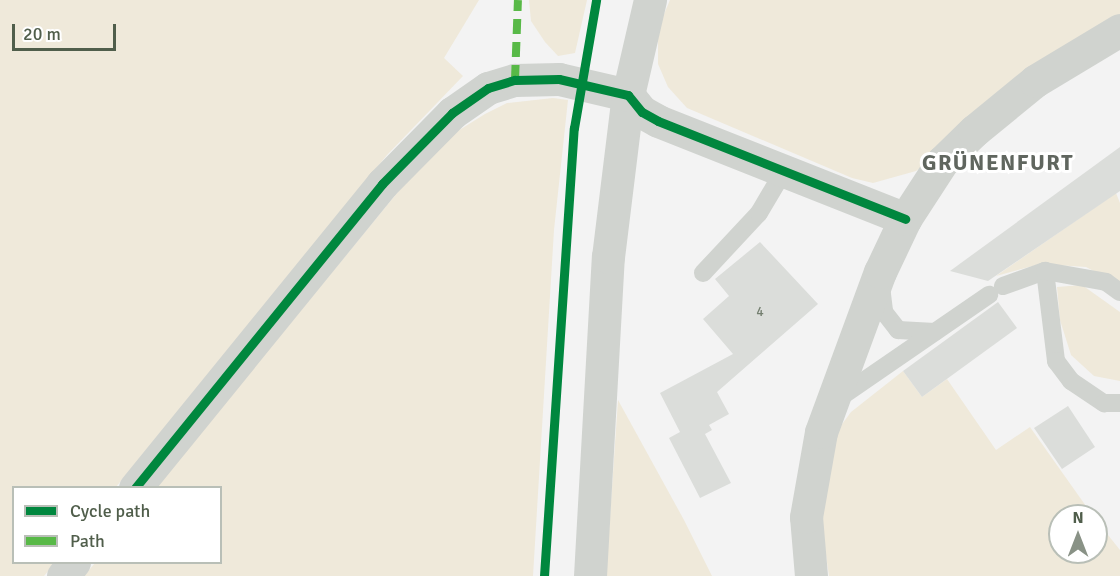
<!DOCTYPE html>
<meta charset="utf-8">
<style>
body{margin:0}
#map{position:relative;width:1120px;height:576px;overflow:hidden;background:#f3f3f3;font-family:Signika,sans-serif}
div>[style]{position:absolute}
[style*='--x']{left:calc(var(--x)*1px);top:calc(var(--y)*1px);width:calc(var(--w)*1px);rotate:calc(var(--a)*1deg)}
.green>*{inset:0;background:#efe9da}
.building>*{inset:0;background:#dbddda}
.service>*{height:18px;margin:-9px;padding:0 9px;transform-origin:9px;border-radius:9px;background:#d0d3cf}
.minor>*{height:33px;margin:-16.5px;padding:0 16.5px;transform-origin:16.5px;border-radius:16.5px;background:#d0d3cf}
.tertiary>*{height:33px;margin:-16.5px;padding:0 16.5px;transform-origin:16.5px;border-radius:16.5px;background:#d0d3cf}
.quiet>*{height:8px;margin-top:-4px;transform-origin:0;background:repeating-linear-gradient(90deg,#58b947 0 15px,transparent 0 23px)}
.cycleway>*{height:9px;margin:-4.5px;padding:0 4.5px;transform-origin:4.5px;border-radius:4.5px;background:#00873e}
span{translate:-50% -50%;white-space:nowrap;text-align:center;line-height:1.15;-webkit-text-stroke:6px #fff;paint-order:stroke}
.number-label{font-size:14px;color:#747f70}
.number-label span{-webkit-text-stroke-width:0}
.district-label{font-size:22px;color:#60665f;font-weight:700;letter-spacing:1.5px}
.legend{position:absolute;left:12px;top:486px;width:210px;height:78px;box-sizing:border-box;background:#fff;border:2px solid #b9bfb7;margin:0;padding:8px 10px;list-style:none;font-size:18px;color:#505e4b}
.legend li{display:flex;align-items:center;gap:12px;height:30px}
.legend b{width:30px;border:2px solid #b9bfb7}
.north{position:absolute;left:1048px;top:504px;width:60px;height:60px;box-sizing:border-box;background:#fff;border:2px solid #b9bfb7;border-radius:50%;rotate:0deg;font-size:16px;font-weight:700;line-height:24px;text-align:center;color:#505e4b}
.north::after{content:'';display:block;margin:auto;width:21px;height:27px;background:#899286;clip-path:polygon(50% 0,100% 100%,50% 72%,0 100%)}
.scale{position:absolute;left:12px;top:24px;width:104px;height:27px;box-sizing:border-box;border:3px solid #505e4b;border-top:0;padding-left:8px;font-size:18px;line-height:21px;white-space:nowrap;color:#505e4b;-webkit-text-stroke:4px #fff;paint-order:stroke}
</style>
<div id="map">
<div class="green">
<i style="clip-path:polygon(0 0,479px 0,444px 58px,463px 76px,387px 155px,116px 487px,14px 488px,14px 562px,55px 563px,44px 576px,0 576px)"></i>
<i style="clip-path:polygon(529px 0,587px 0,575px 53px,558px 56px,545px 42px,531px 21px)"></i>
<i style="clip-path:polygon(670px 0,1120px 0,1120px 14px,916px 171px,873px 183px,852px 178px,687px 108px,668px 87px,658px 64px,658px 28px)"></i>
<i style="clip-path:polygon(553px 98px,568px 100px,554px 230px,533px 576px,84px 576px,95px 563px,220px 562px,220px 488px,156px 487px,420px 165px,453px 134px,485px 114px,507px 103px)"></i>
<i style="clip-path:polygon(1116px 193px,1120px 203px,1120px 285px,1086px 267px,1040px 264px,996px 276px)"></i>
<i style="clip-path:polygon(1082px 285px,1120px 312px,1120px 381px,1094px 376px,1071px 355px,1060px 320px,1057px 287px)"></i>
<i style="clip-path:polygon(903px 371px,922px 397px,947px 379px,996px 450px,1030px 427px,1093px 516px,1060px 516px,1060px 552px,1096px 552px,1096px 520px,1120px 550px,1120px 576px,829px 576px,821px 521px,837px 431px,851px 412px)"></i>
<i style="clip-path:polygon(618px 400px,684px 520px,712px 576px,606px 576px)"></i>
</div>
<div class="building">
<i style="clip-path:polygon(1120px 147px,1120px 191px,988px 281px,950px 271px)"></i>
<i style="clip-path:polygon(760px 242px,818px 304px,717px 392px,729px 414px,709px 425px,712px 430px,705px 434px,731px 483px,700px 498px,669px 438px,680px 432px,660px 393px,733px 354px,703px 319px,729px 296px,715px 279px)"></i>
<i style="clip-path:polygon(998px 302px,1017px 328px,922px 397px,903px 371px)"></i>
<i style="clip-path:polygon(1068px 406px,1095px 447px,1062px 469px,1034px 428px)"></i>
</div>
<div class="service">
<i style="--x:1045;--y:271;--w:91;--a:83"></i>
<i style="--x:1056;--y:361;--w:25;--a:53"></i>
<i style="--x:1071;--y:381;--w:40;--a:34"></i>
<i style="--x:1104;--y:403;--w:16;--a:0"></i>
<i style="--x:703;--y:273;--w:82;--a:-47"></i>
<i style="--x:759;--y:213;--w:51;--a:-59.4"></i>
<i style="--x:881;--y:286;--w:26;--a:83"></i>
<i style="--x:884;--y:312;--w:23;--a:52"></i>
<i style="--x:898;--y:330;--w:37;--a:3"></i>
<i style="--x:1003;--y:286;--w:45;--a:-19.7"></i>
<i style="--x:1045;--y:271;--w:62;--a:10.2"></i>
<i style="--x:1106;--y:282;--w:17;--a:36"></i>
<i style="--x:836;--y:400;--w:186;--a:-34.5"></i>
</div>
<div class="minor">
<i style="--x:628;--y:95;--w:22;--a:51"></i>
<i style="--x:642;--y:112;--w:18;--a:29"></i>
<i style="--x:658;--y:121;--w:266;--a:21.6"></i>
<i style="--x:811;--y:576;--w:59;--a:-94.8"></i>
<i style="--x:806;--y:517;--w:86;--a:-80"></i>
<i style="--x:821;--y:432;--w:171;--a:-69.8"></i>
<i style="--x:880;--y:272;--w:59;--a:-64.7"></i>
<i style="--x:905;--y:219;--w:68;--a:-57"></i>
<i style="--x:942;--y:162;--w:45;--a:-44.1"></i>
<i style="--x:974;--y:131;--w:79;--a:-39.3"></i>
<i style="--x:1035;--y:81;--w:99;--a:-31"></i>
</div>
<div class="tertiary">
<i style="--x:135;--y:488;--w:392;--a:-50.9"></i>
<i style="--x:382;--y:184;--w:100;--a:-45.4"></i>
<i style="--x:452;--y:113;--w:44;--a:-34.8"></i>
<i style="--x:488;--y:88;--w:28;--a:-17"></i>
<i style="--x:515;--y:80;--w:44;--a:-1.3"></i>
<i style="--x:559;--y:79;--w:71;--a:13.1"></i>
<i style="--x:63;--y:576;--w:18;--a:-52"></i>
<i style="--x:590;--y:576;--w:320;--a:-86.8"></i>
<i style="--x:608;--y:257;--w:163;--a:-83"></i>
<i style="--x:628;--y:95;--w:98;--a:-77"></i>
</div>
<div class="quiet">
<i style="--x:515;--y:80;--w:80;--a:-87.9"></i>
</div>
<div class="cycleway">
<i style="--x:135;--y:488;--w:392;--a:-50.9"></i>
<i style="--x:382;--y:184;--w:100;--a:-45.4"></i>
<i style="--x:452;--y:113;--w:44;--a:-34.8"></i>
<i style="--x:488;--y:88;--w:28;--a:-17"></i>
<i style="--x:515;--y:80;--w:44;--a:-1.3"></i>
<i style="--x:559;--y:79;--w:71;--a:13.1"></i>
<i style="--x:628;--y:95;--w:22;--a:51"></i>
<i style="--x:642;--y:112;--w:18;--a:29"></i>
<i style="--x:658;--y:121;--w:266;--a:21.6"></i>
<i style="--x:544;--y:576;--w:449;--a:-86.2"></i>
<i style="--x:574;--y:128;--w:130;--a:-80.2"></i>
</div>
<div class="number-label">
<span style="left:760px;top:312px">4</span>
</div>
<div class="district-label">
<span style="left:998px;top:163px">GRÜNENFURT</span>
</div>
<ul class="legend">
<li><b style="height:8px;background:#00873e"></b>Cycle path</li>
<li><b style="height:8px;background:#58b947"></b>Path</li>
</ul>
<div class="north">N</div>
<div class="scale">20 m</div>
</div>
